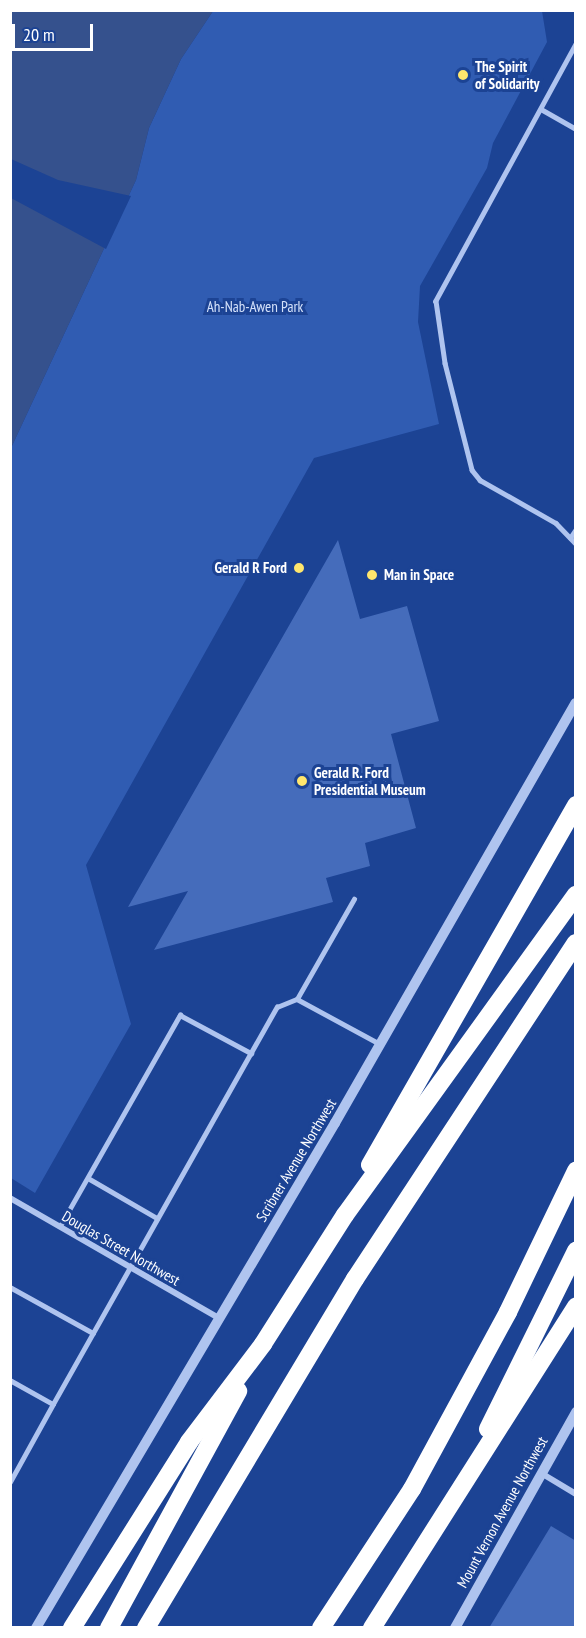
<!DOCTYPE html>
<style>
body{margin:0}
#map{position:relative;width:586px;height:1638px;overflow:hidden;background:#1c4394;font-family:"PT Sans Narrow",sans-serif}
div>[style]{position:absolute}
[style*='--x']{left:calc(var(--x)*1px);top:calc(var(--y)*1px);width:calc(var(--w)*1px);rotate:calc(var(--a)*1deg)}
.green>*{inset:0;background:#305cb2}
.water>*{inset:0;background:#35518d}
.pier>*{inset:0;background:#1c4394}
.building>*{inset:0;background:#456cbb}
.service>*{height:4.5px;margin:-2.25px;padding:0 2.25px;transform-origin:2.25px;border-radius:2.25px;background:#afc4ef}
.minor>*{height:6px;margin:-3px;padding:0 3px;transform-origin:3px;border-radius:3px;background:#afc4ef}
.tertiary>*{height:10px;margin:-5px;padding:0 5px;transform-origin:5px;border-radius:5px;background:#afc4ef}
.motorway>*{height:18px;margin:-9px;padding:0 9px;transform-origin:9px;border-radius:9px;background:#fff}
.dots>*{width:16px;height:16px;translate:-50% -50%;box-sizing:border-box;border:3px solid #1c4394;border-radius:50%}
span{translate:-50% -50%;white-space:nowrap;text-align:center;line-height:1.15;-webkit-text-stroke:6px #1c4394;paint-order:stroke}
.poi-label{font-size:15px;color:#fff;font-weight:700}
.left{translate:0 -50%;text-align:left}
.right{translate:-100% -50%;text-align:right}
.park-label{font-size:15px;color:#d5e2fb}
.street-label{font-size:15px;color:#fff}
.frame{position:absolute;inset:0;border:12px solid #fff;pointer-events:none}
.scale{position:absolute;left:12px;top:24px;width:81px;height:27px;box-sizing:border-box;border:3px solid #fff;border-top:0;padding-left:8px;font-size:18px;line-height:21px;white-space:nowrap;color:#fff;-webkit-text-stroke:4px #1c4394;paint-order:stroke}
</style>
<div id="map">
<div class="green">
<i style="clip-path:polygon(213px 11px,542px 11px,547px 42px,493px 143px,487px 168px,420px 286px,418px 322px,439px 424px,314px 458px,86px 865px,131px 1024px,35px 1193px,11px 1178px,11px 448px,136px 180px,149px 128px,181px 59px)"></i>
</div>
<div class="water">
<i style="clip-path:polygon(11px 11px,213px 11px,181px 59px,149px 128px,136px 180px,11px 448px)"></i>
</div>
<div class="pier">
<i style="clip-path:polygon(11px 159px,58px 180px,131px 196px,106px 249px,11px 198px)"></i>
</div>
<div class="building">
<i style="clip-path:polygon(338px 540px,360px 619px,407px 606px,439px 721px,391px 734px,416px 828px,365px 843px,370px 866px,326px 878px,333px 902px,154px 950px,188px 891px,128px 907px)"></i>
<i style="clip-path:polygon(551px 1526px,576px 1541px,576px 1628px,489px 1628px)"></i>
</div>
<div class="service">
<i style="--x:576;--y:44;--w:293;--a:118.6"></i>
<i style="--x:436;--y:301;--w:63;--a:81.7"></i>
<i style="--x:445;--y:363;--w:110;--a:75.8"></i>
<i style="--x:472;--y:470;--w:13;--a:51"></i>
<i style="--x:480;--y:480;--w:87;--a:29.5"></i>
<i style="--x:556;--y:523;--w:29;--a:46"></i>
<i style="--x:541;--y:109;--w:40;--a:29.7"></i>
<i style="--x:570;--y:538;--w:11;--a:-56"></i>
<i style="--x:297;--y:999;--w:115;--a:-60.3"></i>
<i style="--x:88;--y:1178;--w:80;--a:30.1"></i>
<i style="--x:60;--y:1226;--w:243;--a:-60.4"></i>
<i style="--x:180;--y:1015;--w:81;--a:28.2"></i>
<i style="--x:10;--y:1287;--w:95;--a:29"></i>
<i style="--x:10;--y:1380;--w:49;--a:29.2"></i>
<i style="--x:53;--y:1404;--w:456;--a:-60.6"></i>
<i style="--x:277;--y:1007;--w:22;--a:-22"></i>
<i style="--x:297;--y:999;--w:94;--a:28.5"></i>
<i style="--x:10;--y:1482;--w:89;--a:-61.1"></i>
</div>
<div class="minor">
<i style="--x:10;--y:1198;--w:241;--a:29.9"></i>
<i style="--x:541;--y:1473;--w:41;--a:31"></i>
</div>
<div class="tertiary">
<i style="--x:36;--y:1628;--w:587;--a:-59.37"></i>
<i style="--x:335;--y:1123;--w:484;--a:-60.2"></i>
<i style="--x:455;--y:1628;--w:248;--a:-60.7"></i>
</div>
<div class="motorway">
<i style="--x:370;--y:1165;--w:415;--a:-60.2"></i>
<i style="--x:488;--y:1429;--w:199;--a:-63.7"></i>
<i style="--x:72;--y:1628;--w:220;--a:-57.8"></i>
<i style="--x:189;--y:1442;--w:123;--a:-52.9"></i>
<i style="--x:263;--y:1344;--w:153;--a:-57.6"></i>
<i style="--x:345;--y:1215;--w:395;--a:-54.2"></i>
<i style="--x:109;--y:1628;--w:270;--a:-61.4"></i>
<i style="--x:146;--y:1628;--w:407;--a:-59.1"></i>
<i style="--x:355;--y:1279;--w:402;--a:-56.7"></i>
<i style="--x:321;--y:1628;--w:166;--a:-56.8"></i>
<i style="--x:412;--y:1489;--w:201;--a:-61.5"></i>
<i style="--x:508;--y:1312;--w:157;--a:-64.3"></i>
<i style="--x:372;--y:1628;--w:381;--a:-57.6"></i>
</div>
<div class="dots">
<i style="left:463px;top:75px;background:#ffe66d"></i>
<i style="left:299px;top:568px;background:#ffe66d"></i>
<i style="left:372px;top:575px;background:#ffe66d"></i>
<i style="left:302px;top:781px;background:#ffe66d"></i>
</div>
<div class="poi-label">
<span class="left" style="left:475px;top:75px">The Spirit<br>of Solidarity</span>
<span class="right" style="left:287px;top:568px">Gerald R Ford</span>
<span class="left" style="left:384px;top:575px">Man in Space</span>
<span class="left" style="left:314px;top:781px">Gerald R. Ford<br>Presidential Museum</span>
</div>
<div class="park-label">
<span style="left:255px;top:307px">Ah-Nab-Awen Park</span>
</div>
<div class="street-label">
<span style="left:296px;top:1160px;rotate:-59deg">Scribner Avenue Northwest</span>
<span style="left:121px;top:1248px;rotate:30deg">Douglas Street Northwest</span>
<span style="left:502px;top:1512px;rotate:-61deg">Mount Vernon Avenue Northwest</span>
</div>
<div class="frame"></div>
<div class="scale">20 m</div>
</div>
